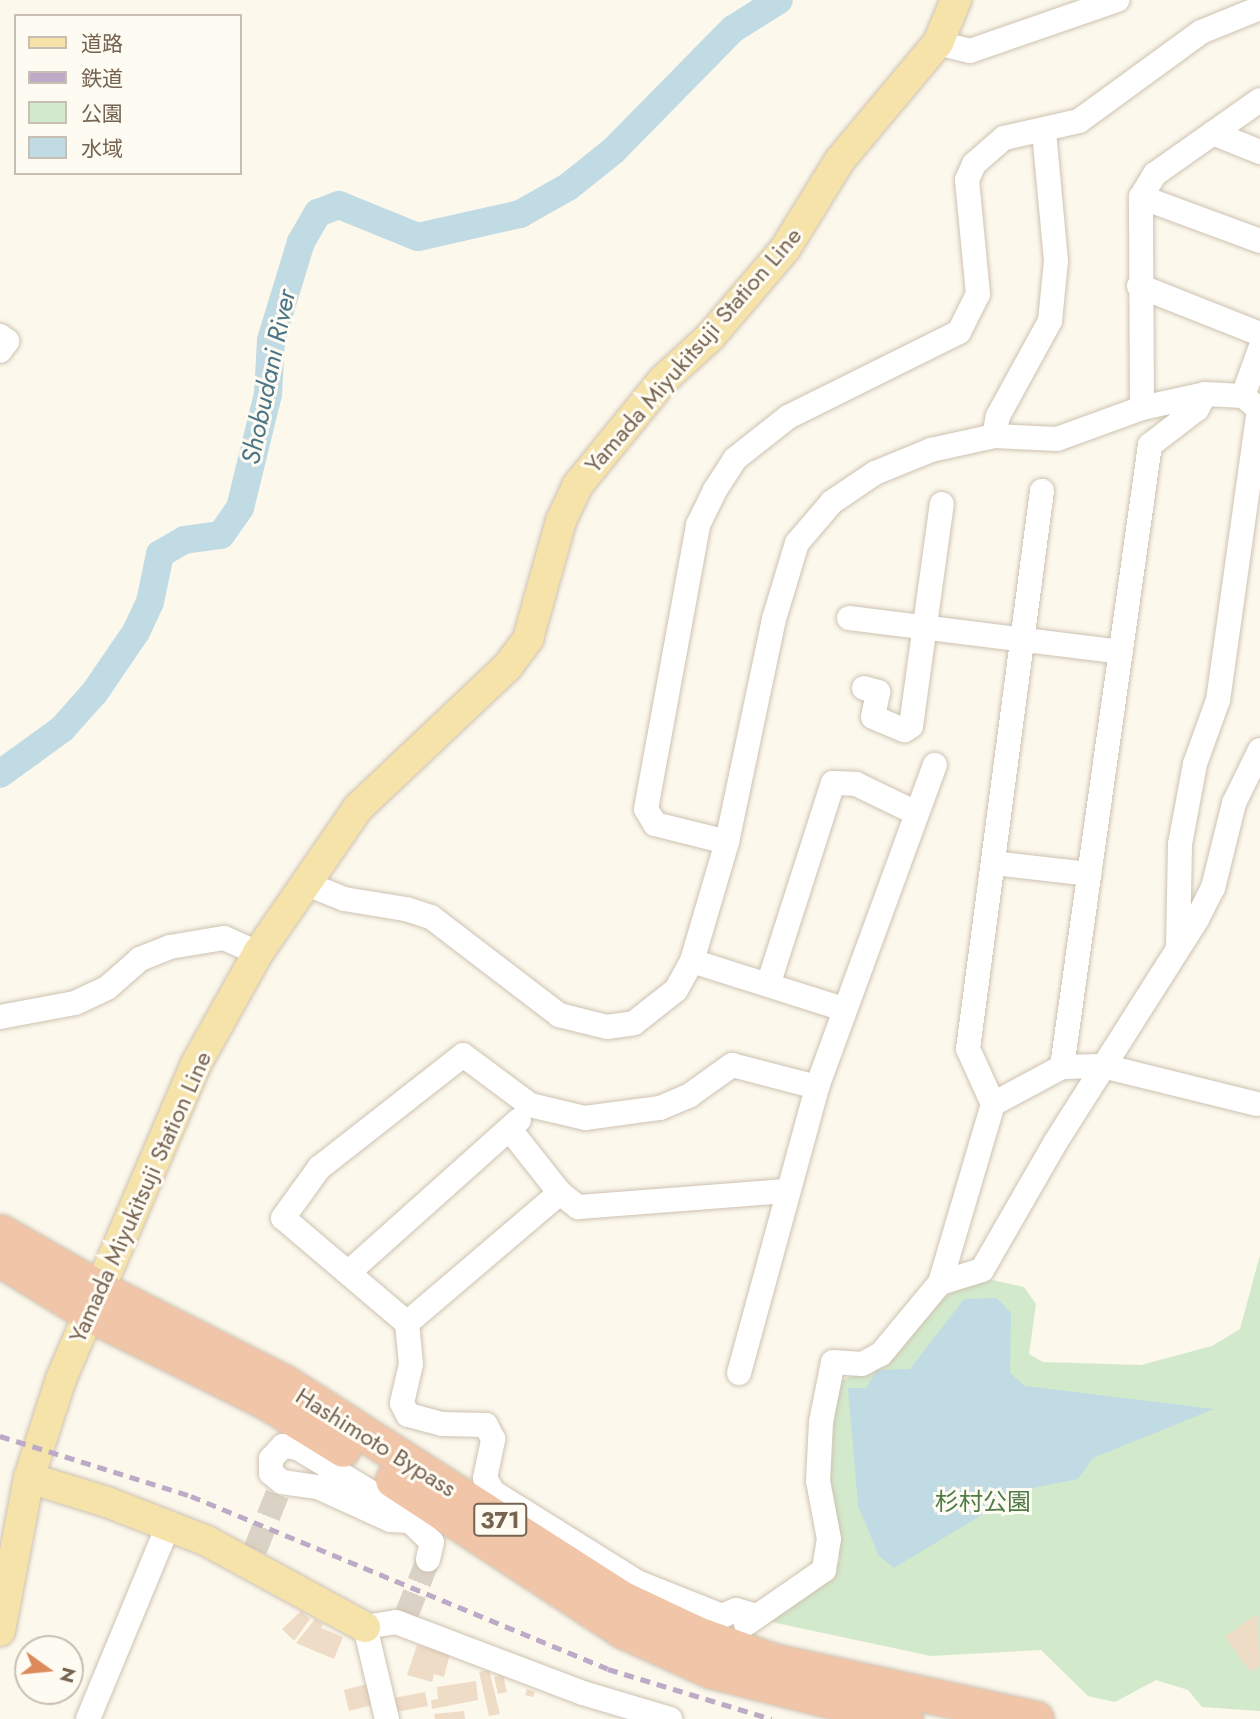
<!DOCTYPE html>
<meta charset="utf-8">
<style>
body{margin:0}
#map{position:relative;width:1260px;height:1719px;overflow:hidden;background:#fcf8ec;font-family:Jost,"Noto Sans JP",sans-serif}
div>[style]{position:absolute}
[style*='--x']{left:calc(var(--x)*1px);top:calc(var(--y)*1px);width:calc(var(--w)*1px);rotate:calc(var(--a)*1deg)}
.green>*{inset:0;background:#d3e9cb}
.water>*{inset:0;background:#c1dbe5}
.river>*{height:28px;margin:-14px;padding:0 14px;transform-origin:14px;border-radius:14px;background:#c1dbe5}
.building>*{inset:0;background:#efdcc6}
.minor-tunnel>*{height:24px;margin-top:-12px;transform-origin:0;background:repeating-linear-gradient(90deg,#dad3c5 0 24px,transparent 0 36px)}
.roads{filter:drop-shadow(0 0 2px #cec2b2) drop-shadow(0 0 2px #cec2b2)}
.minor>*{height:24px;margin:-12px;padding:0 12px;transform-origin:12px;border-radius:12px;background:#fff}
.major>*{height:30px;margin:-15px;padding:0 15px;transform-origin:15px;border-radius:15px;background:#f5e3aa}
.highway>*{height:35px;margin:-17.5px;padding:0 17.5px;transform-origin:17.5px;border-radius:17.5px;background:#f1c5a8}
.rail>*{height:4.5px;margin-top:-2.25px;transform-origin:0;background:repeating-linear-gradient(90deg,#bdaac6 0 10px,transparent 0 17px)}
span{translate:-50% -50%;white-space:nowrap;text-align:center;line-height:1.15;-webkit-text-stroke:6px #fefbf3;paint-order:stroke}
.shield-label span{padding:2px 5px;background:#fefbf3;border:2px solid;border-radius:5px;-webkit-text-stroke-width:0}
.shield-label{font-size:23px;color:#766350;font-weight:700}
.street-label{font-size:24px;color:#766350}
.park-label{font-size:24px;color:#507b48}
.water-label{font-size:26px;color:#4b7588;font-style:italic}
.legend{position:absolute;left:14px;top:14px;width:228px;height:161px;box-sizing:border-box;background:#fefbf3;border:2px solid #c8beb2;margin:0;padding:9px 12px;list-style:none;font-size:21px;color:#766350}
.legend li{display:flex;align-items:center;gap:14px;height:35px}
.legend b{width:35px;border:2px solid #c8beb2}
.north{position:absolute;left:14px;top:1635px;width:70px;height:70px;box-sizing:border-box;background:#fefbf3;border:2px solid #c8beb2;border-radius:50%;rotate:105deg;font-size:19px;font-weight:700;line-height:28px;text-align:center;color:#766350}
.north::after{content:'';display:block;margin:auto;width:24px;height:32px;background:#dc8a5b;clip-path:polygon(50% 0,100% 100%,50% 72%,0 100%)}
</style>
<div id="map">
<div class="green">
<i style="clip-path:polygon(1260px 1255px,1260px 1711px,1202px 1707px,1188px 1690px,1156px 1680px,1115px 1702px,1088px 1696px,1041px 1650px,931px 1656px,762px 1620px,821px 1585px,840px 1560px,829px 1510px,836px 1383px,884px 1361px,931px 1305px,979px 1277px,1024px 1287px,1036px 1304px,1029px 1354px,1043px 1362px,1141px 1365px,1212px 1346px,1240px 1329px)"></i>
</div>
<div class="water">
<i style="clip-path:polygon(997px 1298px,1011px 1313px,1010px 1373px,1025px 1386px,1214px 1409px,1093px 1458px,1078px 1479px,1023px 1490px,894px 1568px,879px 1556px,858px 1506px,848px 1388px,866px 1388px,877px 1370px,910px 1369px,964px 1299px)"></i>
</div>
<div class="river">
<i style="--x:0;--y:774;--w:77;--a:-36"></i>
<i style="--x:62;--y:729;--w:50;--a:-48.3"></i>
<i style="--x:95;--y:692;--w:73;--a:-55.7"></i>
<i style="--x:136;--y:632;--w:33;--a:-65"></i>
<i style="--x:150;--y:602;--w:49;--a:-78.2"></i>
<i style="--x:160;--y:554;--w:28;--a:-30"></i>
<i style="--x:184;--y:540;--w:37;--a:-8"></i>
<i style="--x:221;--y:535;--w:33;--a:-55"></i>
<i style="--x:240;--y:508;--w:117;--a:-76.2"></i>
<i style="--x:268;--y:394;--w:54;--a:-86.8"></i>
<i style="--x:271;--y:340;--w:102;--a:-73"></i>
<i style="--x:301;--y:242;--w:34;--a:-60"></i>
<i style="--x:318;--y:213;--w:22;--a:-21"></i>
<i style="--x:339;--y:205;--w:85;--a:22.1"></i>
<i style="--x:418;--y:237;--w:105;--a:-12.7"></i>
<i style="--x:520;--y:214;--w:55;--a:-29.4"></i>
<i style="--x:568;--y:187;--w:58;--a:-38.7"></i>
<i style="--x:613;--y:151;--w:171;--a:-45.5"></i>
<i style="--x:733;--y:29;--w:54;--a:-32.2"></i>
</div>
<div class="building">
<i style="clip-path:polygon(301px 1611px,310px 1619px,294px 1641px,282px 1629px)"></i>
<i style="clip-path:polygon(1257px 1614px,1260px 1665px,1251px 1672px,1225px 1637px)"></i>
<i style="clip-path:polygon(315px 1619px,323px 1624px,321px 1628px,343px 1637px,334px 1659px,296px 1643px)"></i>
<i style="clip-path:polygon(417px 1645px,450px 1654px,444px 1677px,434px 1674px,432px 1682px,407px 1675px)"></i>
<i style="clip-path:polygon(489px 1670px,500px 1714px,489px 1716px,479px 1672px)"></i>
<i style="clip-path:polygon(503px 1675px,507px 1692px,498px 1694px,494px 1677px)"></i>
<i style="clip-path:polygon(476px 1681px,478px 1700px,432px 1709px,431px 1700px,438px 1699px,437px 1687px)"></i>
<i style="clip-path:polygon(367px 1684px,372px 1705px,349px 1711px,344px 1690px)"></i>
<i style="clip-path:polygon(527px 1689px,535px 1692px,533px 1697px,525px 1695px)"></i>
<i style="clip-path:polygon(425px 1692px,428px 1706px,396px 1712px,394px 1698px)"></i>
<i style="clip-path:polygon(464px 1711px,465px 1719px,435px 1719px,434px 1714px)"></i>
</div>
<div class="minor-tunnel">
<i style="--x:255;--y:1550;--w:73;--a:-68.3"></i>
<i style="--x:406;--y:1616;--w:60;--a:-68.6"></i>
</div>
<div class="roads">
<div class="minor">
<i style="--x:938;--y:43;--w:33;--a:14"></i>
<i style="--x:970;--y:51;--w:156;--a:-19.1"></i>
<i style="--x:1213;--y:133;--w:51;--a:22"></i>
<i style="--x:1141;--y:197;--w:127;--a:20.3"></i>
<i style="--x:1139;--y:286;--w:130;--a:21.6"></i>
<i style="--x:0;--y:336;--w:9;--a:36"></i>
<i style="--x:7;--y:341;--w:12;--a:125"></i>
<i style="--x:1243;--y:396;--w:50;--a:-70.1"></i>
<i style="--x:1142;--y:408;--w:211;--a:-90.3"></i>
<i style="--x:1141;--y:197;--w:27;--a:-59"></i>
<i style="--x:1155;--y:174;--w:128;--a:-35.2"></i>
<i style="--x:994;--y:436;--w:20;--a:-79"></i>
<i style="--x:998;--y:416;--w:108;--a:-61.3"></i>
<i style="--x:1050;--y:321;--w:60;--a:-84.3"></i>
<i style="--x:1056;--y:261;--w:130;--a:-95.3"></i>
<i style="--x:849;--y:618;--w:274;--a:7.1"></i>
<i style="--x:864;--y:688;--w:15;--a:16"></i>
<i style="--x:878;--y:692;--w:25;--a:101"></i>
<i style="--x:873;--y:717;--w:34;--a:23"></i>
<i style="--x:904;--y:730;--w:8;--a:-30"></i>
<i style="--x:911;--y:726;--w:224;--a:-82.1"></i>
<i style="--x:727;--y:842;--w:74;--a:-166"></i>
<i style="--x:655;--y:824;--w:17;--a:-121"></i>
<i style="--x:646;--y:809;--w:289;--a:-79.6"></i>
<i style="--x:698;--y:525;--w:39;--a:-64"></i>
<i style="--x:715;--y:490;--w:37;--a:-57"></i>
<i style="--x:735;--y:459;--w:68;--a:-38.4"></i>
<i style="--x:788;--y:417;--w:191;--a:-26.4"></i>
<i style="--x:959;--y:332;--w:42;--a:-63.4"></i>
<i style="--x:978;--y:294;--w:115;--a:-95.5"></i>
<i style="--x:967;--y:180;--w:17;--a:-66"></i>
<i style="--x:974;--y:164;--w:40;--a:-41"></i>
<i style="--x:1004;--y:138;--w:77;--a:-12.8"></i>
<i style="--x:1079;--y:121;--w:151;--a:-36.1"></i>
<i style="--x:1201;--y:32;--w:64;--a:-22.1"></i>
<i style="--x:993;--y:863;--w:97;--a:6.5"></i>
<i style="--x:307;--y:884;--w:40;--a:22"></i>
<i style="--x:344;--y:899;--w:63;--a:9.2"></i>
<i style="--x:406;--y:909;--w:26;--a:18"></i>
<i style="--x:431;--y:917;--w:161;--a:37.4"></i>
<i style="--x:559;--y:1015;--w:49;--a:14"></i>
<i style="--x:607;--y:1027;--w:27;--a:-8"></i>
<i style="--x:634;--y:1023;--w:53;--a:-38.2"></i>
<i style="--x:676;--y:990;--w:33;--a:-61"></i>
<i style="--x:692;--y:961;--w:124;--a:-73.6"></i>
<i style="--x:727;--y:842;--w:228;--a:-78.1"></i>
<i style="--x:774;--y:619;--w:79;--a:-73.2"></i>
<i style="--x:797;--y:543;--w:54;--a:-49.5"></i>
<i style="--x:832;--y:502;--w:52;--a:-34"></i>
<i style="--x:875;--y:473;--w:61;--a:-22.3"></i>
<i style="--x:931;--y:450;--w:65;--a:-12.5"></i>
<i style="--x:994;--y:436;--w:63;--a:2.7"></i>
<i style="--x:1057;--y:439;--w:90;--a:-20"></i>
<i style="--x:1142;--y:408;--w:65;--a:-12.5"></i>
<i style="--x:1205;--y:394;--w:38;--a:3"></i>
<i style="--x:1243;--y:396;--w:21;--a:39"></i>
<i style="--x:1259;--y:409;--w:294;--a:98"></i>
<i style="--x:1218;--y:700;--w:68;--a:109.8"></i>
<i style="--x:1195;--y:764;--w:81;--a:100.6"></i>
<i style="--x:1180;--y:844;--w:103;--a:91.1"></i>
<i style="--x:692;--y:961;--w:158;--a:17.6"></i>
<i style="--x:769;--y:982;--w:209;--a:-72.2"></i>
<i style="--x:833;--y:783;--w:23;--a:2"></i>
<i style="--x:856;--y:784;--w:67;--a:25.8"></i>
<i style="--x:0;--y:1017;--w:76;--a:-10.6"></i>
<i style="--x:75;--y:1003;--w:35;--a:-25"></i>
<i style="--x:107;--y:988;--w:44;--a:-41.3"></i>
<i style="--x:140;--y:959;--w:32;--a:-22"></i>
<i style="--x:170;--y:947;--w:55;--a:-9.5"></i>
<i style="--x:224;--y:938;--w:37;--a:24"></i>
<i style="--x:1062;--y:1067;--w:628;--a:-81.95"></i>
<i style="--x:1150;--y:445;--w:59;--a:-37.5"></i>
<i style="--x:1197;--y:409;--w:17;--a:-62"></i>
<i style="--x:993;--y:1104;--w:78;--a:-28.2"></i>
<i style="--x:1062;--y:1067;--w:41;--a:-1.4"></i>
<i style="--x:1103;--y:1066;--w:158;--a:13.9"></i>
<i style="--x:511;--y:1131;--w:79;--a:51.7"></i>
<i style="--x:560;--y:1193;--w:23;--a:38"></i>
<i style="--x:578;--y:1207;--w:210;--a:-4.4"></i>
<i style="--x:349;--y:1272;--w:228;--a:-41.8"></i>
<i style="--x:940;--y:1283;--w:44;--a:-17.2"></i>
<i style="--x:982;--y:1270;--w:146;--a:-60.1"></i>
<i style="--x:1055;--y:1143;--w:265;--a:-57.6"></i>
<i style="--x:1197;--y:919;--w:35;--a:-63"></i>
<i style="--x:1213;--y:888;--w:88;--a:-76.1"></i>
<i style="--x:1234;--y:803;--w:59;--a:-63.9"></i>
<i style="--x:407;--y:1323;--w:201;--a:-40.4"></i>
<i style="--x:739;--y:1373;--w:296;--a:-74.7"></i>
<i style="--x:817;--y:1087;--w:343;--a:-69.9"></i>
<i style="--x:425;--y:1492;--w:37;--a:161"></i>
<i style="--x:390;--y:1504;--w:108;--a:-148.7"></i>
<i style="--x:298;--y:1448;--w:15;--a:-172"></i>
<i style="--x:283;--y:1446;--w:18;--a:133"></i>
<i style="--x:271;--y:1459;--w:14;--a:90"></i>
<i style="--x:271;--y:1473;--w:14;--a:39"></i>
<i style="--x:282;--y:1482;--w:36;--a:8"></i>
<i style="--x:318;--y:1487;--w:79;--a:24.6"></i>
<i style="--x:390;--y:1520;--w:20;--a:3"></i>
<i style="--x:410;--y:1521;--w:42;--a:-22.3"></i>
<i style="--x:410;--y:1521;--w:30;--a:44"></i>
<i style="--x:432;--y:1542;--w:18;--a:103"></i>
<i style="--x:757;--y:1616;--w:22;--a:-164"></i>
<i style="--x:736;--y:1610;--w:15;--a:157"></i>
<i style="--x:722;--y:1616;--w:92;--a:-158.2"></i>
<i style="--x:637;--y:1582;--w:170;--a:-148"></i>
<i style="--x:493;--y:1492;--w:16;--a:-120"></i>
<i style="--x:485;--y:1478;--w:40;--a:-78"></i>
<i style="--x:493;--y:1439;--w:16;--a:-117"></i>
<i style="--x:486;--y:1425;--w:44;--a:-178.7"></i>
<i style="--x:442;--y:1424;--w:35;--a:-165"></i>
<i style="--x:408;--y:1415;--w:13;--a:-117"></i>
<i style="--x:402;--y:1403;--w:40;--a:-77"></i>
<i style="--x:411;--y:1364;--w:41;--a:-95.6"></i>
<i style="--x:407;--y:1323;--w:162;--a:-139.7"></i>
<i style="--x:283;--y:1218;--w:62;--a:-54.2"></i>
<i style="--x:319;--y:1168;--w:183;--a:-38.1"></i>
<i style="--x:463;--y:1055;--w:84;--a:36.7"></i>
<i style="--x:530;--y:1105;--w:57;--a:13.3"></i>
<i style="--x:585;--y:1118;--w:76;--a:-7.6"></i>
<i style="--x:660;--y:1108;--w:33;--a:-23"></i>
<i style="--x:690;--y:1095;--w:52;--a:-35.5"></i>
<i style="--x:732;--y:1065;--w:88;--a:14.5"></i>
<i style="--x:746;--y:1624;--w:95;--a:-34.7"></i>
<i style="--x:824;--y:1570;--w:31;--a:-81"></i>
<i style="--x:829;--y:1539;--w:59;--a:-100.7"></i>
<i style="--x:818;--y:1481;--w:59;--a:-87.1"></i>
<i style="--x:821;--y:1422;--w:61;--a:-78.7"></i>
<i style="--x:833;--y:1362;--w:29;--a:4"></i>
<i style="--x:862;--y:1364;--w:21;--a:-28"></i>
<i style="--x:881;--y:1354;--w:92;--a:-50.3"></i>
<i style="--x:940;--y:1283;--w:187;--a:-73.5"></i>
<i style="--x:993;--y:1104;--w:60;--a:-114.4"></i>
<i style="--x:968;--y:1049;--w:563;--a:-82.45"></i>
<i style="--x:88;--y:1719;--w:209;--a:-67.5"></i>
<i style="--x:387;--y:1719;--w:95;--a:-103.4"></i>
<i style="--x:365;--y:1627;--w:31;--a:-9"></i>
<i style="--x:396;--y:1622;--w:200;--a:20.8"></i>
<i style="--x:583;--y:1693;--w:91;--a:16.6"></i>
</div>
<div class="major">
<i style="--x:29;--y:1478;--w:82;--a:17.1"></i>
<i style="--x:107;--y:1502;--w:107;--a:21.3"></i>
<i style="--x:207;--y:1541;--w:180;--a:28.6"></i>
<i style="--x:0;--y:1631;--w:156;--a:-79.3"></i>
<i style="--x:29;--y:1478;--w:104;--a:-72.1"></i>
<i style="--x:61;--y:1379;--w:343;--a:-66.8"></i>
<i style="--x:196;--y:1064;--w:127;--a:-60.8"></i>
<i style="--x:258;--y:953;--w:176;--a:-55.4"></i>
<i style="--x:358;--y:808;--w:207;--a:-43.4"></i>
<i style="--x:508;--y:666;--w:34;--a:-53"></i>
<i style="--x:528;--y:639;--w:123;--a:-74.4"></i>
<i style="--x:561;--y:521;--w:38;--a:-65"></i>
<i style="--x:577;--y:486;--w:136;--a:-50.9"></i>
<i style="--x:663;--y:380;--w:64;--a:-42.5"></i>
<i style="--x:710;--y:337;--w:116;--a:-49.6"></i>
<i style="--x:785;--y:249;--w:105;--a:-58.3"></i>
<i style="--x:840;--y:160;--w:153;--a:-50.1"></i>
<i style="--x:938;--y:43;--w:47;--a:-67.3"></i>
</div>
<div class="highway">
<i style="--x:0;--y:1232;--w:113;--a:29.7"></i>
<i style="--x:98;--y:1288;--w:210;--a:26.9"></i>
<i style="--x:285;--y:1383;--w:399;--a:32.6"></i>
<i style="--x:621;--y:1598;--w:84;--a:25.3"></i>
<i style="--x:697;--y:1634;--w:81;--a:19.6"></i>
<i style="--x:773;--y:1661;--w:269;--a:12.4"></i>
<i style="--x:0;--y:1259;--w:103;--a:31.5"></i>
<i style="--x:88;--y:1313;--w:200;--a:26.4"></i>
<i style="--x:267;--y:1402;--w:89;--a:31.7"></i>
<i style="--x:393;--y:1480;--w:274;--a:33.2"></i>
<i style="--x:622;--y:1630;--w:97;--a:24.4"></i>
<i style="--x:710;--y:1670;--w:201;--a:14.1"></i>
</div>
</div>
<div class="rail">
<i style="--x:0;--y:1436;--w:200;--a:17.4"></i>
<i style="--x:191;--y:1496;--w:451;--a:22.5"></i>
<i style="--x:608;--y:1669;--w:171;--a:17"></i>
</div>
<div class="shield-label">
<span style="left:500px;top:1520px">371</span>
</div>
<div class="street-label">
<span style="left:693px;top:350px;rotate:-49deg">Yamada Miyukitsuji Station Line</span>
<span style="left:140px;top:1197px;rotate:-66deg">Yamada Miyukitsuji Station Line</span>
<span style="left:376px;top:1442px;rotate:32deg">Hashimoto Bypass</span>
</div>
<div class="park-label">
<span style="left:983px;top:1502px">杉村公園</span>
</div>
<div class="water-label">
<span style="left:269px;top:377px;rotate:-78deg">Shobudani River</span>
</div>
<ul class="legend">
<li><b style="height:9px;background:#f5e3aa"></b>道路</li>
<li><b style="height:9px;background:#bdaac6"></b>鉄道</li>
<li><b style="height:19px;background:#d3e9cb"></b>公園</li>
<li><b style="height:19px;background:#c1dbe5"></b>水域</li>
</ul>
<div class="north">N</div>
</div>
